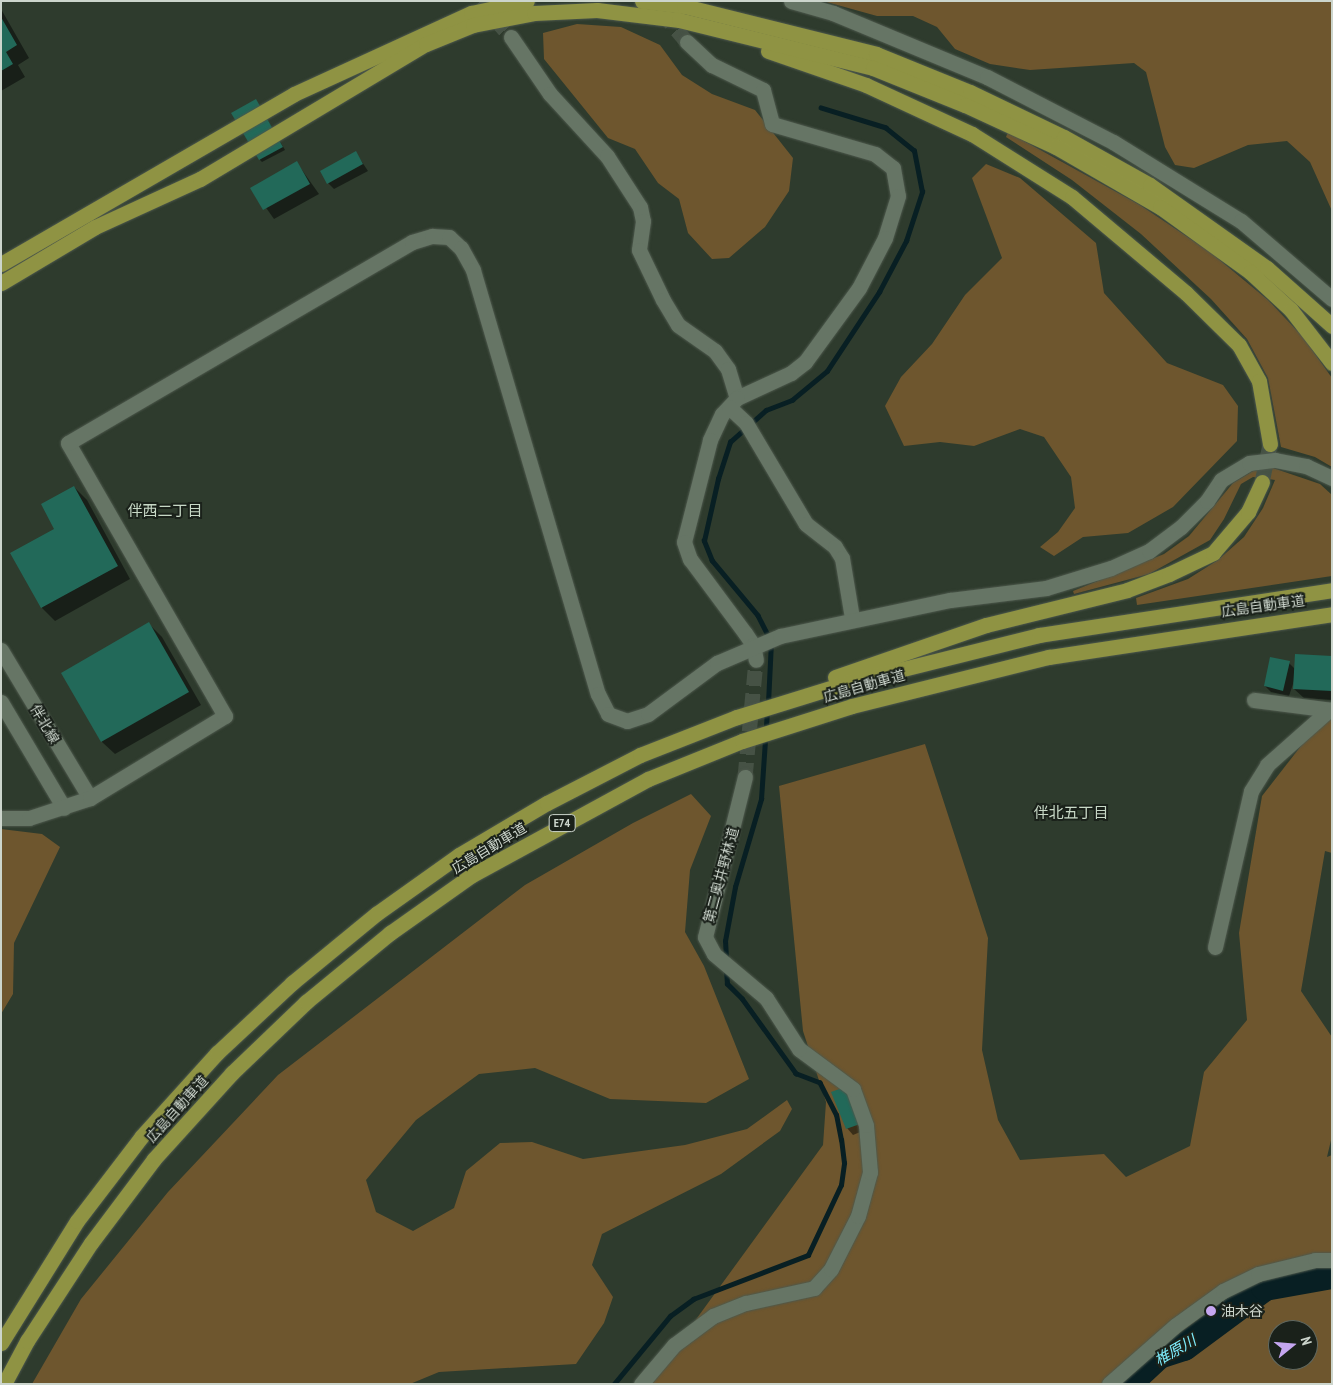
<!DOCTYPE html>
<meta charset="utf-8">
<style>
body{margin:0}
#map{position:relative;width:1333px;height:1385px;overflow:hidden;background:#2e3b2d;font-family:"PT Sans Narrow","Noto Sans JP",sans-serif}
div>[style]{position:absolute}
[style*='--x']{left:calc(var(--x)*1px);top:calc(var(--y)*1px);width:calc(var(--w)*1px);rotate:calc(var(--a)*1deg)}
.green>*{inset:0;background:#6e562e}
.shadow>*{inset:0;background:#0007}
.stream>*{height:4.5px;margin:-2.25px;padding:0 2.25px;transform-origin:2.25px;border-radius:2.25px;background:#081f23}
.river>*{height:28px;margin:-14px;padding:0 14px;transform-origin:14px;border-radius:14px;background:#081f23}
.building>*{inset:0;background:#226959}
.minor-tunnel>*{height:15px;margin-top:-7.5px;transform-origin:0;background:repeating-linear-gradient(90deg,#465245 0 15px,transparent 0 23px)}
.highway-tunnel>*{height:15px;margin-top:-7.5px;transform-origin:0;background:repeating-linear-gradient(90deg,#465245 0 15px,transparent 0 23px)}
.roads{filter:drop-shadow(0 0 1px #4d584c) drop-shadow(0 0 1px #4d584c)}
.minor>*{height:15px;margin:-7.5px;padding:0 7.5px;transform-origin:7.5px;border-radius:7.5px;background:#667565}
.highway>*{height:15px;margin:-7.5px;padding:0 7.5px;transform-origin:7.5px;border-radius:7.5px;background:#8f9343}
.dots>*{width:14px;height:14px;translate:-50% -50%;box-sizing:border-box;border:2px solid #1a211a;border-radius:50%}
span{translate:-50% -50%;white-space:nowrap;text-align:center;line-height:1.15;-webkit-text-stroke:4px #1a211a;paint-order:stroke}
.shield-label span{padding:1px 4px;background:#1a211a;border:1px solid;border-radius:4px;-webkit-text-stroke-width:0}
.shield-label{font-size:12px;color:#ccd5cc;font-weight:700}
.street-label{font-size:14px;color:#ccd5cc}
.poi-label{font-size:14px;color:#ccd5cc}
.left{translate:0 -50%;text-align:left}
.neighbourhood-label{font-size:15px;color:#c7d8c6}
.water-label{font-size:15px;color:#7eedfd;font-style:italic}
.frame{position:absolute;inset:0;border:2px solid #ccd5cc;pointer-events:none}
.north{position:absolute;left:1268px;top:1320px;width:50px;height:50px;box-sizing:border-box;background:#1a211a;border:1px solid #616961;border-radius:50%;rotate:73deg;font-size:14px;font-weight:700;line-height:20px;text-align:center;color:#ccd5cc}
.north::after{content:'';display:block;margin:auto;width:18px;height:22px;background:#c5a6f0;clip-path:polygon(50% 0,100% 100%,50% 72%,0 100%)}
</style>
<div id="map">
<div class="green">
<i style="clip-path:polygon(823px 1px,1332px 1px,1332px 211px,1310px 162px,1287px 141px,1248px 145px,1194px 168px,1175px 165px,1165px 147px,1146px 72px,1134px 63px,1030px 70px,990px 64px,955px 49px,937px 27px,913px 16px,877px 16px)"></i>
<i style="clip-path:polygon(577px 24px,621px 27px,660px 45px,682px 75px,712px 94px,755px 110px,793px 158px,789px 191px,765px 227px,729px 258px,712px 259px,688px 233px,679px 199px,658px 183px,635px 149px,608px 138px,544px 59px,543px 33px)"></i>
<i style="clip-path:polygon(1008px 132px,1140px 205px,1210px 252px,1268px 300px,1303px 337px,1332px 378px,1332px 467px,1315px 457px,1281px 447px,1268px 378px,1247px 339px,1211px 299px,1141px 234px,1072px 180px,1006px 137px)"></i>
<i style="clip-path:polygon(986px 164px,1020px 178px,1096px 243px,1104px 293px,1167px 363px,1223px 385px,1238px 406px,1237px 441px,1173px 507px,1128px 533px,1083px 537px,1054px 556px,1040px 547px,1058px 532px,1075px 508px,1071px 477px,1044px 437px,1020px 429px,974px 446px,940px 442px,904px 446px,885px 406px,901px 377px,932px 344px,965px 295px,1002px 258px,972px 178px)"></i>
<i style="clip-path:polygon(1273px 468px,1320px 484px,1332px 495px,1332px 576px,1137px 605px,1136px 598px,1188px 579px,1218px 560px,1244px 537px,1263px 508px,1275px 480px,1253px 477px,1241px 484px,1224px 519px,1210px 540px,1149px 574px,1074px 594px,1073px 591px,1164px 554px,1189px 536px,1233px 483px,1253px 471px)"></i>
<i style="clip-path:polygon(evenodd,1329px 710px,1332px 711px,1332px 853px,1325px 851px,1301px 991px,1332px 1037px,1332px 1136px,1327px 1157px,1332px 1155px,1332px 1384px,649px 1384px,823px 1145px,826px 1102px,803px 1031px,779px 786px,925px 744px,988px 938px,982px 1050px,998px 1120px,1020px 1160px,1104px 1154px,1126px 1177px,1190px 1146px,1204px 1072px,1247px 1020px,1239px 933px,1262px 796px,1329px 710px,1278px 1330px,1308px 1330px,1308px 1360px,1278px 1360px,1278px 1330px)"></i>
<i style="clip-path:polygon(691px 794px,711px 816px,690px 870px,685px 932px,704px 966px,749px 1079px,706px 1103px,610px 1099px,535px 1068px,479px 1074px,416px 1120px,366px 1180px,376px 1212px,413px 1231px,454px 1208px,466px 1171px,500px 1143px,532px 1142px,583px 1159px,685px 1145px,747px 1129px,787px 1100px,792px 1109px,780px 1131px,721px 1174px,602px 1234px,592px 1265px,613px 1297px,604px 1323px,576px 1364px,439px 1372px,410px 1384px,32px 1384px,81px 1299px,168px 1192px,278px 1075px,525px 885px,633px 823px)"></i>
<i style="clip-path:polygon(1px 829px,42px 834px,60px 847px,14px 943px,13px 994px,1px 1014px)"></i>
</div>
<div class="shadow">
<i style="clip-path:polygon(1px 9px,29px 58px,18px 65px,25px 77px,1px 91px)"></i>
<i style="clip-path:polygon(258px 104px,285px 150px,262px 162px,260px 160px)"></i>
<i style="clip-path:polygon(356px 153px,368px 171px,334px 189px,328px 183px)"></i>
<i style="clip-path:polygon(297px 163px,319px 194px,274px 219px,252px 188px)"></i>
<i style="clip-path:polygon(74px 487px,87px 500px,130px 579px,55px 621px,42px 608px)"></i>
<i style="clip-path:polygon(149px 624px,162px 637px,201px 705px,115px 754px,102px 742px,63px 674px)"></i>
<i style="clip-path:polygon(1332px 657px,1332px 700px,1304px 698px,1294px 689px,1295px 678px,1289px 696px,1271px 692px,1265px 686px,1289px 663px,1295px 669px)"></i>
<i style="clip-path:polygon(833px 1093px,865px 1130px,853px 1135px,847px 1128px)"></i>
</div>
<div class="stream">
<i style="--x:768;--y:703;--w:61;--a:-87.2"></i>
<i style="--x:771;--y:642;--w:29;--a:-117"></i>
<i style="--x:758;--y:616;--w:72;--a:-129.9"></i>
<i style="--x:712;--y:561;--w:22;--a:-112"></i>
<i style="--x:704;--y:541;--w:64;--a:-77.3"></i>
<i style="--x:718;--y:479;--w:39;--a:-72"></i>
<i style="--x:730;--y:442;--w:48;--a:-41.6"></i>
<i style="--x:766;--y:410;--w:28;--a:-21"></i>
<i style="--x:792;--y:400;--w:45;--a:-39.6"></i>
<i style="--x:827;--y:371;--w:95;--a:-56.6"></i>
<i style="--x:879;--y:292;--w:58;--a:-62.1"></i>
<i style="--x:906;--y:241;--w:52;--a:-71.9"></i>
<i style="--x:922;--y:192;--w:42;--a:-101"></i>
<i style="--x:914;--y:151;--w:36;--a:-141"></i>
<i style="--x:886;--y:128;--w:68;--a:-162.9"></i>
<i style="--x:726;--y:959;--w:18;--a:-93"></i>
<i style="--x:725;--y:941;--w:55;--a:-79.5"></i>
<i style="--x:735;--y:887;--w:92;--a:-73.5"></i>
<i style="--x:761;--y:799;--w:88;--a:-86.1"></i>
<i style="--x:614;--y:1384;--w:88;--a:-50.5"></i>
<i style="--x:670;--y:1316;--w:29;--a:-36"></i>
<i style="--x:693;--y:1299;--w:123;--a:-20.9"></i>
<i style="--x:808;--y:1255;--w:77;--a:-64.8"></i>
<i style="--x:841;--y:1185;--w:22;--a:-82"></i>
<i style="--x:844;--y:1163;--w:23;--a:-97"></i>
<i style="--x:841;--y:1140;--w:25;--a:-101"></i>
<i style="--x:836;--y:1115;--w:36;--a:-117"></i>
<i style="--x:820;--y:1083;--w:26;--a:-159"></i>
<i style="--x:796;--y:1074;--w:92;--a:-125.8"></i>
<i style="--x:742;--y:999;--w:21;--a:-135"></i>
<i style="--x:727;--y:984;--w:15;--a:-94"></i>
</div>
<div class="river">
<i style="--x:1128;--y:1384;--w:42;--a:-43.1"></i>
<i style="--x:1159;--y:1355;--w:26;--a:-18"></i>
<i style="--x:1184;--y:1347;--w:101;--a:-36.5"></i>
<i style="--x:1265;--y:1287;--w:68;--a:-10.2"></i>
</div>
<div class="building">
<i style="clip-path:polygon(1px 17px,17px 45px,6px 52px,13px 64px,1px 71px)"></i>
<i style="clip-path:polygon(256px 99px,283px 147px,259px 160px,231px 113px)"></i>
<i style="clip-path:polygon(356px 151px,363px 164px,327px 184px,320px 171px)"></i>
<i style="clip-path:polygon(297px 161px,310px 184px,263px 210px,250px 188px)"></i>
<i style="clip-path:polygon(74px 486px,118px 566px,41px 608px,10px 553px,54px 529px,41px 504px)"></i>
<i style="clip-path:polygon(149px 622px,189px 692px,101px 742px,61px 673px)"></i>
<i style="clip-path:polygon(1295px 654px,1332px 656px,1332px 691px,1293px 689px)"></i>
<i style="clip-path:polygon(1270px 657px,1290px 661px,1283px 691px,1264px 686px)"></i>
<i style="clip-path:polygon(845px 1087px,860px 1124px,846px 1129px,831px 1092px)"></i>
</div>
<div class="minor-tunnel">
<i style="--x:480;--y:1;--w:48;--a:49.3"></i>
<i style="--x:662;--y:12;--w:39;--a:50"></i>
<i style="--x:745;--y:777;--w:118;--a:-84.6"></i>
</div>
<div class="highway-tunnel">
<i style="--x:1262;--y:482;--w:39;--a:-78"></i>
</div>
<div class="roads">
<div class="minor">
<i style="--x:791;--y:1;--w:44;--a:15.9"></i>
<i style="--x:833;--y:13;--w:167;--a:22.6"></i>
<i style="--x:987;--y:77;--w:142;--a:27.3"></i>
<i style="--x:1113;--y:142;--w:150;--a:31.7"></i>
<i style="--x:1241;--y:221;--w:120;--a:40.6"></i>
<i style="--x:511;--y:37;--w:69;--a:55.6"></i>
<i style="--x:550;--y:94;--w:84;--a:47.4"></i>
<i style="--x:607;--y:156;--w:61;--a:57.1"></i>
<i style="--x:640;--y:207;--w:14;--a:78"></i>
<i style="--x:643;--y:221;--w:29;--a:98"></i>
<i style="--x:639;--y:250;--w:55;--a:64.4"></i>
<i style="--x:663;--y:300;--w:29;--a:59"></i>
<i style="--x:678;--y:325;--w:45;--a:35.1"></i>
<i style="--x:715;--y:351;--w:22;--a:54"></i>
<i style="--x:728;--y:369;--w:30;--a:73"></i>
<i style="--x:687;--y:42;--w:34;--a:43"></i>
<i style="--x:712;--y:65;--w:57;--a:26.1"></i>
<i style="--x:763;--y:90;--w:35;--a:75"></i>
<i style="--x:772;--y:124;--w:107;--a:16.2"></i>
<i style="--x:875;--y:154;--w:23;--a:38"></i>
<i style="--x:893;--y:168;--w:28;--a:80"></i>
<i style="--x:898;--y:196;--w:44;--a:107.2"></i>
<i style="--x:885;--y:238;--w:56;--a:117.5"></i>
<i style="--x:859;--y:288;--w:92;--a:126.1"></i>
<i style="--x:805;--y:362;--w:18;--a:142"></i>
<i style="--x:791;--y:373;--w:60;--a:155.2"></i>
<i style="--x:737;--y:398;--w:22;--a:133"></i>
<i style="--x:722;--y:414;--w:29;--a:115"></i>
<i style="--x:710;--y:440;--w:105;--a:104.3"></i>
<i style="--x:684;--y:542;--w:18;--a:71"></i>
<i style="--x:690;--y:559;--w:92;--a:53.4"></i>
<i style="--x:745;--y:633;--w:14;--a:56"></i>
<i style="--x:753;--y:645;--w:15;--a:79"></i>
<i style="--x:729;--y:407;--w:23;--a:43"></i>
<i style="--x:746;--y:423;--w:117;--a:59.3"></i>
<i style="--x:806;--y:524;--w:37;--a:38"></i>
<i style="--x:835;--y:547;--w:13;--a:58"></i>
<i style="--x:842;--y:558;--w:61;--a:80.5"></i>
<i style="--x:1;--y:650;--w:173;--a:59"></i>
<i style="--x:1254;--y:700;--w:79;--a:7.3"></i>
<i style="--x:1;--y:702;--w:123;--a:59.3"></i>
<i style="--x:1;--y:818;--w:28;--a:0"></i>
<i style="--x:29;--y:818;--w:64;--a:-18.2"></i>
<i style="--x:90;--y:798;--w:158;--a:-31.3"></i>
<i style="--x:225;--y:716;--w:315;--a:-119.9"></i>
<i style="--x:68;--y:443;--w:398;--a:-30.3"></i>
<i style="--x:412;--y:242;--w:21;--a:-17"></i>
<i style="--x:432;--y:236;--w:17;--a:3"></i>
<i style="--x:449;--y:237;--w:16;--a:43"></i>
<i style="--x:461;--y:248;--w:25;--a:61"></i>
<i style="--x:473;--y:270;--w:442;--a:73.6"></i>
<i style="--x:598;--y:694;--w:22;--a:63"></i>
<i style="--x:608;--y:714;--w:20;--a:20"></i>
<i style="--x:627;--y:721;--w:22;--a:-18"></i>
<i style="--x:648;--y:714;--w:86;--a:-36.5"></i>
<i style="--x:717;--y:663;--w:69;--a:-23.2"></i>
<i style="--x:780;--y:636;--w:174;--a:-12"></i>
<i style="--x:950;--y:600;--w:97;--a:-7.1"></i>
<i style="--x:1046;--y:588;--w:68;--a:-17.1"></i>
<i style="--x:1111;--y:568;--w:42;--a:-24.1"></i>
<i style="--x:1149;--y:551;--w:40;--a:-37"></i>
<i style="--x:1181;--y:527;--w:37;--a:-45"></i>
<i style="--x:1207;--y:501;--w:25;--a:-56"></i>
<i style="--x:1221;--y:480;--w:33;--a:-31"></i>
<i style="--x:1249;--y:463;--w:26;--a:-7"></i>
<i style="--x:1275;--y:460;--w:32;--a:11"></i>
<i style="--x:1306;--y:466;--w:29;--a:25"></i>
<i style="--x:1215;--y:947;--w:160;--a:-77"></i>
<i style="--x:1251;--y:791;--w:31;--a:-58"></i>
<i style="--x:1267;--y:765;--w:83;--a:-41.6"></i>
<i style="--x:641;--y:1384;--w:51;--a:-49.8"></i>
<i style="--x:674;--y:1345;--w:49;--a:-36.6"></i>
<i style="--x:713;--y:1316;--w:35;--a:-22"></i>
<i style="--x:746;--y:1303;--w:70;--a:-12.4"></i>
<i style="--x:814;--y:1288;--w:25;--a:-48"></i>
<i style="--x:831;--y:1269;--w:59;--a:-63"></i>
<i style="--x:858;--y:1216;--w:46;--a:-74.7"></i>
<i style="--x:870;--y:1172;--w:47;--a:-94.9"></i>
<i style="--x:866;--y:1125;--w:38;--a:-110"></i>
<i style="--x:853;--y:1089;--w:67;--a:-143.5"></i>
<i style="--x:799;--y:1049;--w:61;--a:-122.9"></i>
<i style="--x:766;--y:998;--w:68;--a:-139.8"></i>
<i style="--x:714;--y:954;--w:19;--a:-118"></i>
<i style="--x:705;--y:937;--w:165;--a:-76"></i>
<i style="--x:1109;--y:1384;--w:89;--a:-41.4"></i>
<i style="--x:1176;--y:1325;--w:58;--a:-35.9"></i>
<i style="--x:1223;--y:1291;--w:39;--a:-26"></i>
<i style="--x:1258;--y:1274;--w:59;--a:-13.8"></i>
<i style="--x:1315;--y:1260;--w:17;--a:0"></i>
</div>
<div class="highway">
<i style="--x:642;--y:1;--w:42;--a:6.8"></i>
<i style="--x:684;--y:6;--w:198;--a:14"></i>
<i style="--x:876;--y:54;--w:101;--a:22"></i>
<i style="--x:970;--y:92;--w:104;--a:25.6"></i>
<i style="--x:1064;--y:137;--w:98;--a:29.2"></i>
<i style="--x:1150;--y:185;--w:143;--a:35.4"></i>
<i style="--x:1267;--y:268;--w:87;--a:41.7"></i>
<i style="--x:768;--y:51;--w:104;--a:19.1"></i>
<i style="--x:866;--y:85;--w:117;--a:24.8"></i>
<i style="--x:972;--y:134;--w:118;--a:32.2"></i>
<i style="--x:1072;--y:197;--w:149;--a:40.1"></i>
<i style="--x:1186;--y:293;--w:74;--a:44.5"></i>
<i style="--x:1239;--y:345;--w:41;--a:60.9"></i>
<i style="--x:1259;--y:381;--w:64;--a:80.1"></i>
<i style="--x:1;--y:264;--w:339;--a:-30.1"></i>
<i style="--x:294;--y:94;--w:195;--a:-24.6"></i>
<i style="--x:471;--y:13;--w:57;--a:-12.1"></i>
<i style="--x:1;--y:283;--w:109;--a:-30.8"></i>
<i style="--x:95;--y:227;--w:115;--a:-24.6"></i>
<i style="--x:200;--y:179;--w:263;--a:-30.9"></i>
<i style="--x:426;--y:44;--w:51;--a:-22"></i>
<i style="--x:473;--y:25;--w:62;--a:-11.1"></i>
<i style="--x:534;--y:13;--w:63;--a:-2.7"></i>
<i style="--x:597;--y:10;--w:83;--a:7"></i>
<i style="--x:679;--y:20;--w:200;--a:13.9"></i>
<i style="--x:873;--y:68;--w:99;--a:21.9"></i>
<i style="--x:965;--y:105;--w:100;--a:24.8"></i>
<i style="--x:1056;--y:147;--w:120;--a:30"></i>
<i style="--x:1160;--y:207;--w:111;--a:35.8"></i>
<i style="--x:1250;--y:272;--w:56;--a:42.8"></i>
<i style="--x:1291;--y:310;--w:67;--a:52.3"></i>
<i style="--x:835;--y:677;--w:160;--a:-19"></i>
<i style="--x:986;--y:625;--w:145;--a:-13.9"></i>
<i style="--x:1127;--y:590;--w:45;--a:-20.9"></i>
<i style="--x:1169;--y:574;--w:49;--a:-25.5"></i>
<i style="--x:1213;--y:553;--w:54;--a:-49.5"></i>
<i style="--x:1248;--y:512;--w:33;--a:-65"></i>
<i style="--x:1;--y:1343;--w:144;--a:-58.1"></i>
<i style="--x:77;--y:1221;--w:107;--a:-52.6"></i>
<i style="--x:142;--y:1136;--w:112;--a:-47.9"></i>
<i style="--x:217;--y:1053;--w:103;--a:-43"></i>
<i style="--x:292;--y:983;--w:109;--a:-39.4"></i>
<i style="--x:376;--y:914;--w:102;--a:-35.4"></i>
<i style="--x:459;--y:855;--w:102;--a:-30.6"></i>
<i style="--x:547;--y:803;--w:105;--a:-27.3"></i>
<i style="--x:640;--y:755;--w:104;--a:-21.4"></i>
<i style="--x:737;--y:717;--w:115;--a:-17.2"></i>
<i style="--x:847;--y:683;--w:198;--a:-14"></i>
<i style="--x:1039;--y:635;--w:296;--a:-8.7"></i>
<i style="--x:4;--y:1384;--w:49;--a:-61.9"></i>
<i style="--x:27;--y:1341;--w:117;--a:-56.9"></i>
<i style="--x:91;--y:1243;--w:105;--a:-53.1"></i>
<i style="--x:154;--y:1159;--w:116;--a:-47.8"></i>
<i style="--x:232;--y:1073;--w:103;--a:-43.8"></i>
<i style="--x:306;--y:1002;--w:109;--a:-39.4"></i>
<i style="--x:390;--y:933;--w:100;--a:-35.3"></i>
<i style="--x:472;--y:875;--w:200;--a:-28.6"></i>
<i style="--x:648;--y:779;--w:101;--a:-22"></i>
<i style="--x:742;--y:741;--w:115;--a:-17.7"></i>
<i style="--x:852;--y:706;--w:203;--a:-14"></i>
<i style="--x:1049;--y:657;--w:286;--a:-8.6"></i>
</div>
</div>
<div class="dots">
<i style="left:1211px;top:1311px;background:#c5a6f0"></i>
</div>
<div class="shield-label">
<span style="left:562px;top:823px">E74</span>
</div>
<div class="street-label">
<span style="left:1263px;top:606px;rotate:-8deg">広島自動車道</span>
<span style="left:864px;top:686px;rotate:-16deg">広島自動車道</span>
<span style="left:45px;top:724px;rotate:59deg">伴北線</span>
<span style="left:489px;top:848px;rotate:-31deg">広島自動車道</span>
<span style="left:721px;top:875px;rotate:-75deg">第二奥井野林道</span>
<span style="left:177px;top:1109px;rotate:-48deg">広島自動車道</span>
</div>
<div class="poi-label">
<span class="left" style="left:1221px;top:1311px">油木谷</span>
</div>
<div class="neighbourhood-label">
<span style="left:165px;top:511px">伴西二丁目</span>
<span style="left:1071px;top:813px">伴北五丁目</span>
</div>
<div class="water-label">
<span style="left:1175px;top:1350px;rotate:-30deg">椎原川</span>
</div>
<div class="frame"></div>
<div class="north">N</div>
</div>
